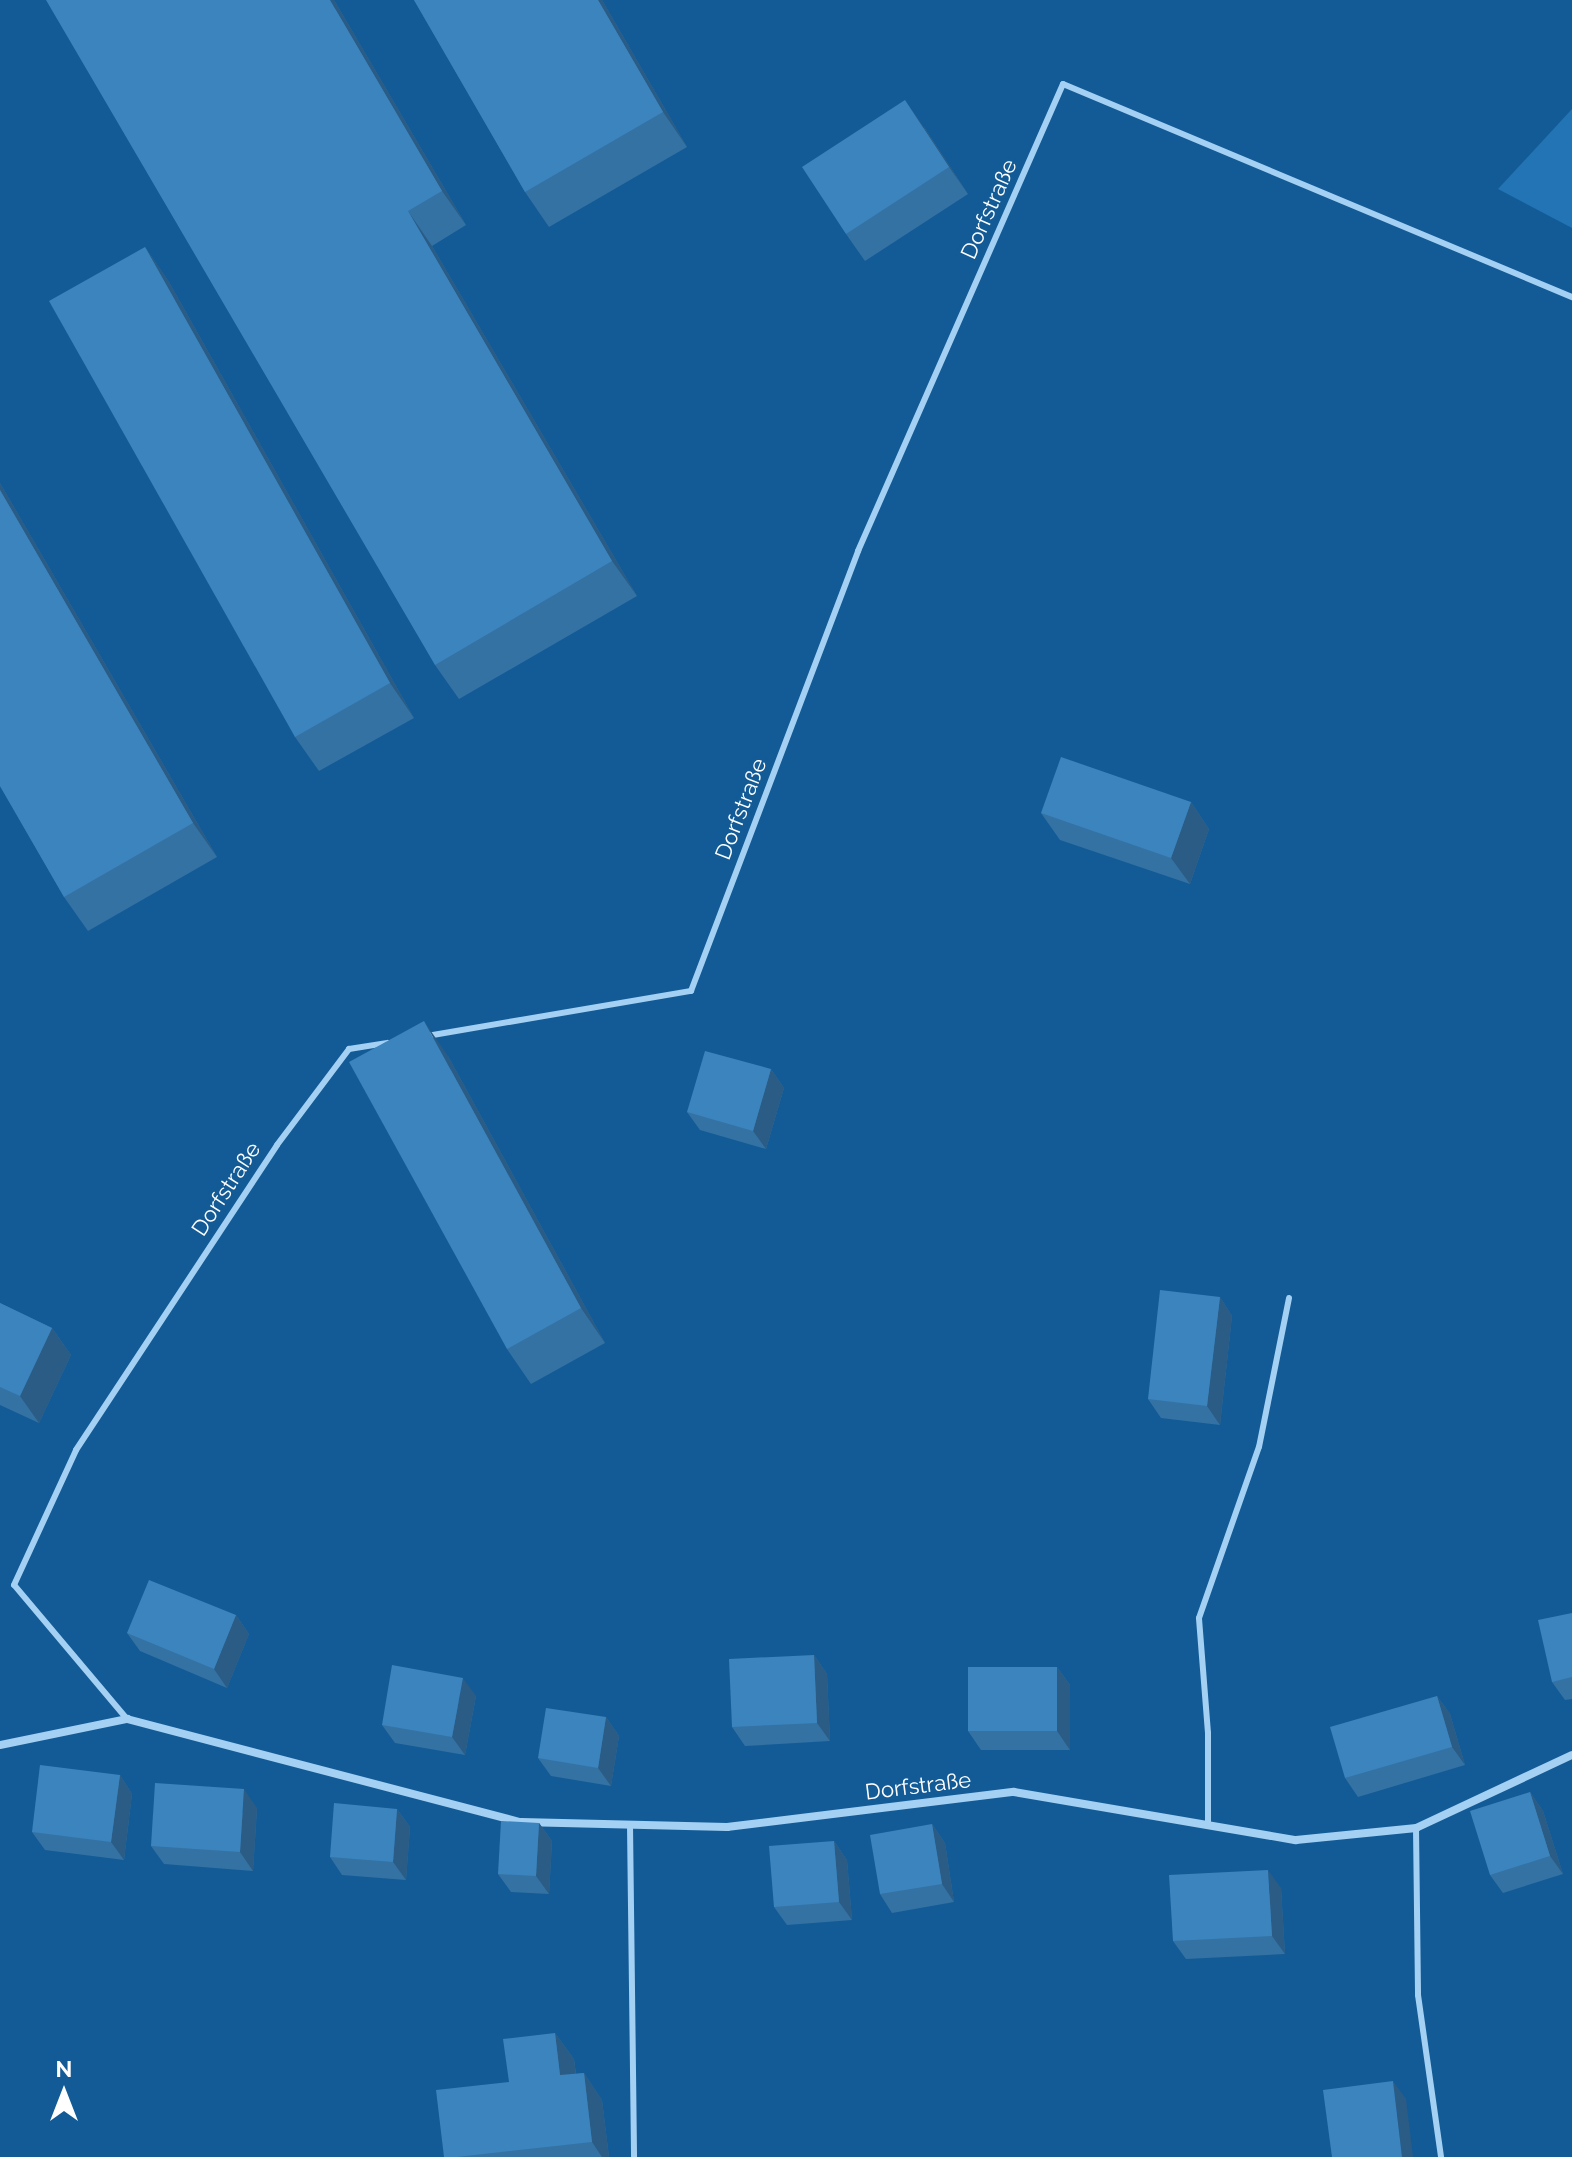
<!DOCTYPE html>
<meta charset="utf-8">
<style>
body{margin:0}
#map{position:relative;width:1572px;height:2157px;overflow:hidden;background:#135b96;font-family:Raleway,sans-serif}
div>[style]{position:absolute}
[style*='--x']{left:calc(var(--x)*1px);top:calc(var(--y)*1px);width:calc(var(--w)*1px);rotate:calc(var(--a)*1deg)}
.green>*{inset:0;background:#2274b4}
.lane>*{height:6px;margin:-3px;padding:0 3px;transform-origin:3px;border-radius:3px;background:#a4d0f3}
.street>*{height:8px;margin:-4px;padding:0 4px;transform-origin:4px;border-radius:4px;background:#a4d0f3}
.wall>*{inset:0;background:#3472a3}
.shaded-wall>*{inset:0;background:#2a5c85}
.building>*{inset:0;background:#3c84be}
span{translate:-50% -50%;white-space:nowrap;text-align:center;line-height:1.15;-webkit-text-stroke:8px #135b96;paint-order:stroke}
.street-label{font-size:22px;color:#fff}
.north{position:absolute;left:24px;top:2053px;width:80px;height:80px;-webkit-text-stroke:6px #135b96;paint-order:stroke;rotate:0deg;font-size:22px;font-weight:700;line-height:32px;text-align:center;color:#fff}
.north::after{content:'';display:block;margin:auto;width:28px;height:36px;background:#fff;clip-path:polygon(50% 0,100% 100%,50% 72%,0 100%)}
</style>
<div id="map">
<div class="green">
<i style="clip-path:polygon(1572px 109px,1572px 228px,1498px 189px)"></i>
</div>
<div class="lane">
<i style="--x:427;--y:1036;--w:268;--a:-9.7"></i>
<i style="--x:691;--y:991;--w:471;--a:-69.2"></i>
<i style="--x:858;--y:551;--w:510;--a:-66.3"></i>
<i style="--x:1063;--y:84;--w:552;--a:22.71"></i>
<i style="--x:127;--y:1719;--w:175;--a:-130.1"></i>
<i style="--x:14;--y:1585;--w:149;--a:-65.3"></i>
<i style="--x:76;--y:1450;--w:365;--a:-56.6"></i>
<i style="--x:277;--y:1145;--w:120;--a:-53.1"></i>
<i style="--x:349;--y:1049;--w:39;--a:-9"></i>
<i style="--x:630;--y:1825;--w:332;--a:89.3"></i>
<i style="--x:1208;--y:1825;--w:92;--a:-90"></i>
<i style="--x:1208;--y:1733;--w:115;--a:-94.5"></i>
<i style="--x:1199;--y:1618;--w:181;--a:-70.7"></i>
<i style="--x:1259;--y:1447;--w:152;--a:-78.6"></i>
<i style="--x:1416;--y:1828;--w:167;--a:89.3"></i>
<i style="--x:1418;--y:1995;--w:164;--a:81.9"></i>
</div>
<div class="street">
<i style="--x:0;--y:1745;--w:130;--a:-11.6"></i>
<i style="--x:127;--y:1719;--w:407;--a:14.7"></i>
<i style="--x:521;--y:1822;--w:206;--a:1.4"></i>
<i style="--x:727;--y:1827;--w:289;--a:-7"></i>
<i style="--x:1014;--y:1792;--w:286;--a:9.7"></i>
<i style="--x:1296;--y:1840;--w:121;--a:-5.7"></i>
<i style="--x:1416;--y:1828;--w:172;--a:-25.1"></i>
</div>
<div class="wall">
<i style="clip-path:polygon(334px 0,466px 225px,432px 246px,637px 596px,459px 699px,435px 665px)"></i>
<i style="clip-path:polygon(414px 0,602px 0,687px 147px,549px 227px,525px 192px)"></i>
<i style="clip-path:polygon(924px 127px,968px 194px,865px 261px,846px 234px)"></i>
<i style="clip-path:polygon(145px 247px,169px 282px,414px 718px,319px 771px,295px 737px)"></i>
<i style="clip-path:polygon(0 483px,217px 857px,88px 931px,64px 897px,0 786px)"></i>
<i style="clip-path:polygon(1191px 802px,1209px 829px,1190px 884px,1060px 840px,1041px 813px)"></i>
<i style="clip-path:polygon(448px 1056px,605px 1343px,531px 1384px,507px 1349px)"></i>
<i style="clip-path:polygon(771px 1069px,784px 1088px,766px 1149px,700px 1130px,687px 1112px)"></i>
<i style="clip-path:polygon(1220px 1297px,1232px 1316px,1220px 1425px,1161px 1418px,1148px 1399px)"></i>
<i style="clip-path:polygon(0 1303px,52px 1328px,71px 1355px,39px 1423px,0 1405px)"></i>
<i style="clip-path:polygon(1572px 1613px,1572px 1699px,1565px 1700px,1552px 1682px)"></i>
<i style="clip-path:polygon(236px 1615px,249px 1634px,227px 1688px,140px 1651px,127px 1633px)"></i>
<i style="clip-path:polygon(814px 1655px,827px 1674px,830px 1741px,745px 1746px,732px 1727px)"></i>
<i style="clip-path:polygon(1057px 1667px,1070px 1685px,1070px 1750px,981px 1750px,968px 1731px)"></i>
<i style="clip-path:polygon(476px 1696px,465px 1755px,395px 1743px,382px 1725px)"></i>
<i style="clip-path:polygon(1437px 1696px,1450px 1714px,1465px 1765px,1358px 1797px,1345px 1778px)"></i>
<i style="clip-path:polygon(606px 1717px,619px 1736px,611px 1786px,551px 1776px,538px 1758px)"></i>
<i style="clip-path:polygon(120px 1775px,132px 1794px,124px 1860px,45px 1850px,32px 1832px)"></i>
<i style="clip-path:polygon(1530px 1792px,1543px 1811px,1563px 1874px,1503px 1893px,1490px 1875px)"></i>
<i style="clip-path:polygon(257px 1808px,253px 1871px,164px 1864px,151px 1846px)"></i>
<i style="clip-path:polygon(397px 1809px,410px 1827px,406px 1880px,342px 1875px,330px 1857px)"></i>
<i style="clip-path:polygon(539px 1823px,552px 1841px,549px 1894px,511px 1892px,498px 1874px)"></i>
<i style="clip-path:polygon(932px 1824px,945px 1843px,954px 1902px,892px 1913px,880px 1894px)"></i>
<i style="clip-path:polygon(834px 1841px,847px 1860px,852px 1920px,787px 1925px,774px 1907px)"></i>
<i style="clip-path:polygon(1281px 1888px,1285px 1954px,1186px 1959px,1173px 1941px)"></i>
<i style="clip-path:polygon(555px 2033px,574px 2059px,576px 2074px,584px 2073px,602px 2100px,609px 2157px,444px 2157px,509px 2082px)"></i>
</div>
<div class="shaded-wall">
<i style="clip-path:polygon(330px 0,334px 0,466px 225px,442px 191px)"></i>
<i style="clip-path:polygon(598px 0,602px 0,687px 147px,663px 112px)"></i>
<i style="clip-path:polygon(905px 100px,924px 127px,968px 194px,949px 167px)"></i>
<i style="clip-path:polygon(408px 211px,432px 246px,637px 596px,612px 561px)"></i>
<i style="clip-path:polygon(145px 247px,169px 282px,414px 718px,390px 683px)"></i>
<i style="clip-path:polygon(0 483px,217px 857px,193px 823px,0 490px)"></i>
<i style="clip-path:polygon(1191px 802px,1209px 829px,1190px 884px,1171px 858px)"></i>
<i style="clip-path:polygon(424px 1021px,448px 1056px,605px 1343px,581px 1308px)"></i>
<i style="clip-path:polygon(771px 1069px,784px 1088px,766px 1149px,753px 1131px)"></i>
<i style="clip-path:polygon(1220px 1297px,1232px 1316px,1220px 1425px,1207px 1406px)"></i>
<i style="clip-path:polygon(52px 1328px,71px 1355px,39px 1423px,20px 1396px)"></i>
<i style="clip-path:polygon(236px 1615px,249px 1634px,227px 1688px,214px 1669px)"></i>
<i style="clip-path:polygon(814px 1655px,827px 1674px,830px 1741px,817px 1723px)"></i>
<i style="clip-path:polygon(1057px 1667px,1070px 1685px,1070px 1750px,1057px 1731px)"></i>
<i style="clip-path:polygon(463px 1678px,476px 1696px,465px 1755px,452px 1737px)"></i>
<i style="clip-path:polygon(1437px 1696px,1450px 1714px,1465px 1765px,1452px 1747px)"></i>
<i style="clip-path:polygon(606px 1717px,619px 1736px,611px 1786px,598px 1768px)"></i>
<i style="clip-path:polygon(120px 1775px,132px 1794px,124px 1860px,111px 1842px)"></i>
<i style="clip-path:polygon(244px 1789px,257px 1808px,253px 1871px,240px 1852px)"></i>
<i style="clip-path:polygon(1530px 1792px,1543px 1811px,1563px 1874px,1550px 1856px)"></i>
<i style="clip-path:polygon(397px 1809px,410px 1827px,406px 1880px,393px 1862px)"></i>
<i style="clip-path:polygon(539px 1823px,552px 1841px,549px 1894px,536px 1876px)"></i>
<i style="clip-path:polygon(932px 1824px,945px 1843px,954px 1902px,942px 1884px)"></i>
<i style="clip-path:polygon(834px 1841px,847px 1860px,852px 1920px,839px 1902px)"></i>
<i style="clip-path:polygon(1268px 1870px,1281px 1888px,1285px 1954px,1272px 1936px)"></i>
<i style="clip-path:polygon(555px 2033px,574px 2059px,579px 2102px,560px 2075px)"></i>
<i style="clip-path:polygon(584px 2073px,602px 2100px,609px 2157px,602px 2157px,592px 2142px)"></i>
<i style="clip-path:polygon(1393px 2081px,1406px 2099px,1413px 2157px,1402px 2157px)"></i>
</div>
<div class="building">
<i style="clip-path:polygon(46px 0,330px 0,442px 191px,408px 211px,612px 561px,435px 665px)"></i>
<i style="clip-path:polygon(414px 0,598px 0,663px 112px,525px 192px)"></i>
<i style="clip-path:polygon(905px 100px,949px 167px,846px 234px,802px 167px)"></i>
<i style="clip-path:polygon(145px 247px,390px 683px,295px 737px,49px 301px)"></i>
<i style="clip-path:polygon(0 490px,193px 823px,64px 897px,0 786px)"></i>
<i style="clip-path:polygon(1061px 757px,1191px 802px,1171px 858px,1041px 813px)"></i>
<i style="clip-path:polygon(424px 1021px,581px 1308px,507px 1349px,349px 1062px)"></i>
<i style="clip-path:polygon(705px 1051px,771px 1069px,753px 1131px,687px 1112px)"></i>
<i style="clip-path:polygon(1160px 1290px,1220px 1297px,1207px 1406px,1148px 1399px)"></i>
<i style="clip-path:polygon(0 1303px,52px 1328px,20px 1396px,0 1387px)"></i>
<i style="clip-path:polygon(149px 1580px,236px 1615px,214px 1669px,127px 1633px)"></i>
<i style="clip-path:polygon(1572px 1613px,1572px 1677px,1552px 1682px,1538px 1620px)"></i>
<i style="clip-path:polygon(814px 1655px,817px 1723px,732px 1727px,729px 1659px)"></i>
<i style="clip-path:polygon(392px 1665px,463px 1678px,452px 1737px,382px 1725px)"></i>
<i style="clip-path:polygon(968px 1667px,1057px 1667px,1057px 1731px,968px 1731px)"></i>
<i style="clip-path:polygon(1437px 1696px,1452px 1747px,1345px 1778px,1330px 1727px)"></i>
<i style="clip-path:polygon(546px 1708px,606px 1717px,598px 1768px,538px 1758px)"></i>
<i style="clip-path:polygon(40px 1765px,120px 1775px,111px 1842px,32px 1832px)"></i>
<i style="clip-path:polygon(155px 1783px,244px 1789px,240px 1852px,151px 1846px)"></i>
<i style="clip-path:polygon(1530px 1792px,1550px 1856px,1490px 1875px,1470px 1811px)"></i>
<i style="clip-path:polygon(334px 1803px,397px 1809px,393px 1862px,330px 1857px)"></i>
<i style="clip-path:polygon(501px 1821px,539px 1823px,536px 1876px,498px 1874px)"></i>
<i style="clip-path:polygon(932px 1824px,942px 1884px,880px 1894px,870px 1835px)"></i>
<i style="clip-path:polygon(834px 1841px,839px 1902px,774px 1907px,769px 1846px)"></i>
<i style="clip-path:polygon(1268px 1870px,1272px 1936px,1173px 1941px,1169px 1875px)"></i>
<i style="clip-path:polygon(555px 2033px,560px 2075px,584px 2073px,592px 2142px,457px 2157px,444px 2157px,436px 2090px,509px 2082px,503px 2039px)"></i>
<i style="clip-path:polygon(1393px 2081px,1402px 2157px,1332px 2157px,1323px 2090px)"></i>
</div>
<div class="street-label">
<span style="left:989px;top:209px;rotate:-66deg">Dorfstraße</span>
<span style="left:741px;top:809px;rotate:-69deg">Dorfstraße</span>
<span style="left:226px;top:1189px;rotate:-57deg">Dorfstraße</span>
<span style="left:918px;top:1786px;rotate:-7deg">Dorfstraße</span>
</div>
<div class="north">N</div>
</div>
